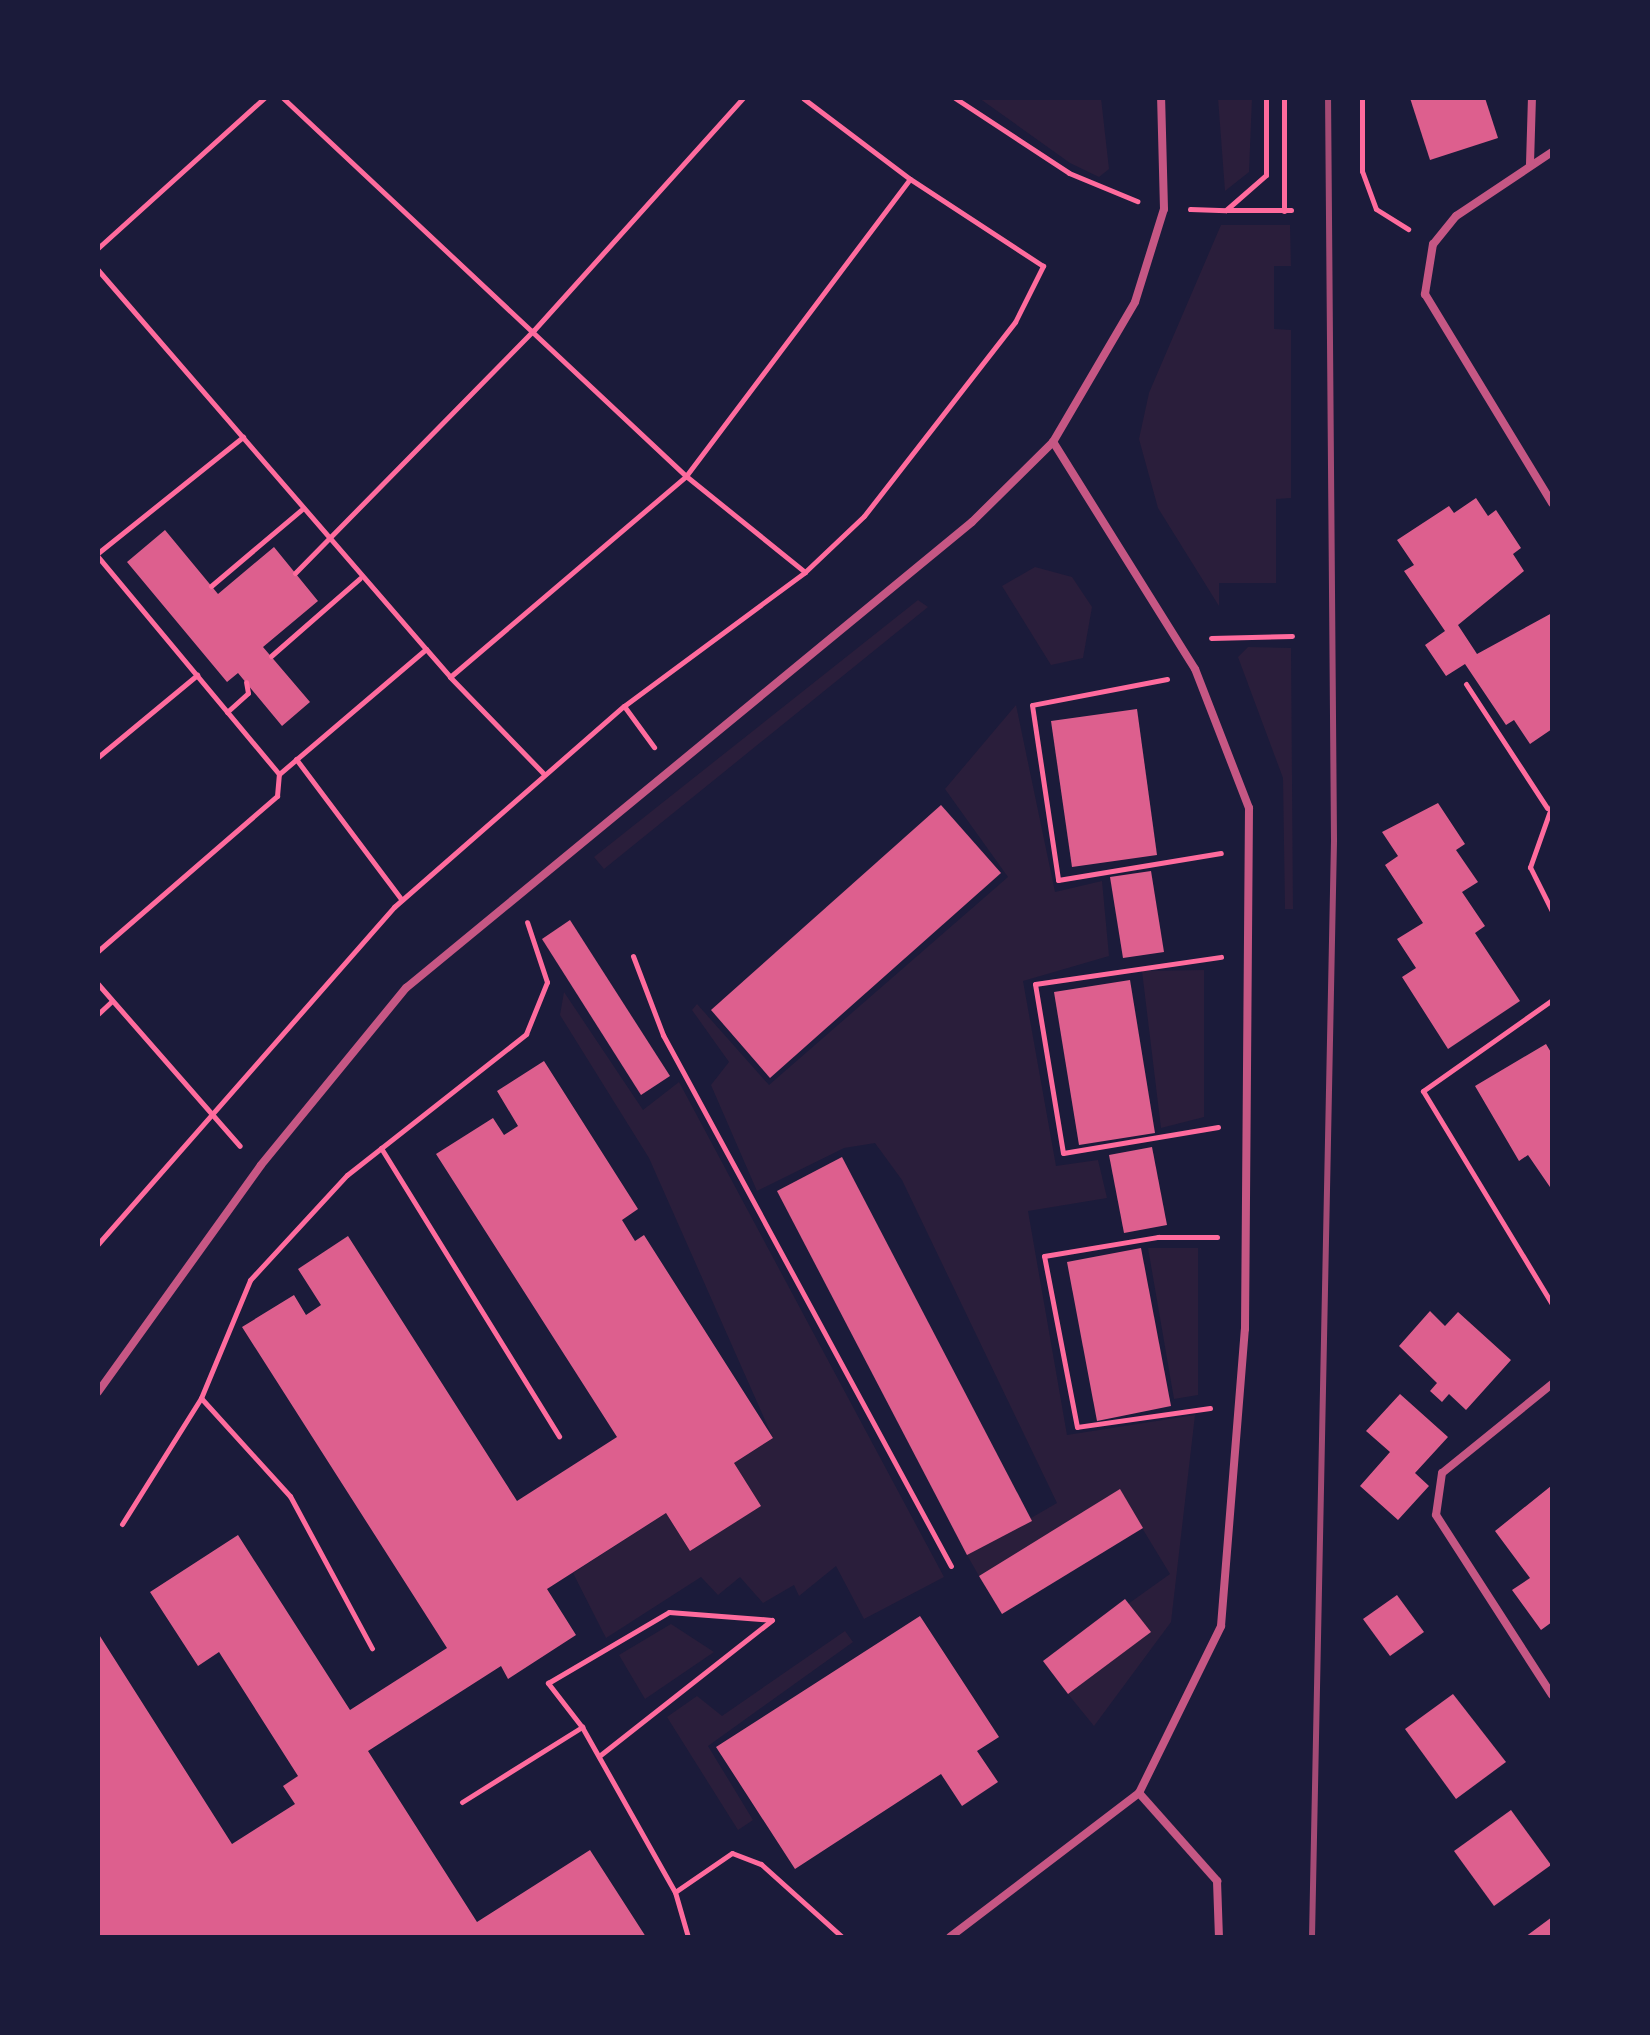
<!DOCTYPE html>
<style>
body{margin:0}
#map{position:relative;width:1650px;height:2035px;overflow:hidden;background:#1b1b3a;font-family:"DM Sans",sans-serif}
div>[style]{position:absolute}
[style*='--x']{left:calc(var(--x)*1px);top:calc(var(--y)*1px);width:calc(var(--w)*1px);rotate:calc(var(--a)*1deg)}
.green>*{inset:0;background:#2a1e3b}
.building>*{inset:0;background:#dd5f8e}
.path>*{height:5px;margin:-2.5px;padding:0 2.5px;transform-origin:2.5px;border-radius:2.5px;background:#ff6b9d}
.minor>*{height:8px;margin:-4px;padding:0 4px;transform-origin:4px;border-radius:4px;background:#c65784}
.rail>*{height:6px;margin:-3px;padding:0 3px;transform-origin:3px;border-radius:3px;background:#a44b75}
span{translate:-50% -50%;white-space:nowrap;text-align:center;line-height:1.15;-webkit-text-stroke:7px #1b1b3a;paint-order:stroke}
.frame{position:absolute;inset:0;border:100px solid #1b1b3a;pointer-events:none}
</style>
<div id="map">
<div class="green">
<i style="clip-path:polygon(979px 98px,1101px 98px,1109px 169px,1099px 177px,1070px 163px)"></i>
<i style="clip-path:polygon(1218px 98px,1252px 98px,1249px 172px,1225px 191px)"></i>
<i style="clip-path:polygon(1221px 225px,1290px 225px,1291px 266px,1274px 266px,1274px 329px,1291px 330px,1291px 498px,1276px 499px,1276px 583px,1219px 583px,1219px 606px,1158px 508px,1139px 439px,1149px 393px)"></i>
<i style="clip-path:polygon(1035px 567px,1072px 577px,1092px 607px,1083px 658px,1051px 665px,1002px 586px)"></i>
<i style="clip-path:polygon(918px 600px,928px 607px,604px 869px,594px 857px)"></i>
<i style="clip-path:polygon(1248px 647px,1291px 648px,1293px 909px,1285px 909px,1283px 778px,1238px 657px)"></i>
<i style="clip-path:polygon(1016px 705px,1055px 892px,1102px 881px,1109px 956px,1023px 981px,1056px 1166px,1098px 1160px,1107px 1198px,1028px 1211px,1067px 1435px,1195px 1415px,1171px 1622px,1094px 1726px,1068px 1694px,1150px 1632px,1128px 1604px,1170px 1574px,1119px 1490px,979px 1576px,967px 1555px,1057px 1503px,902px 1180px,875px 1143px,844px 1148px,757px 1191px,711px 1085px,729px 1062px,692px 1010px,697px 1004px,769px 1085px,1008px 877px,945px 789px)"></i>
<i style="clip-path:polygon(1204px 970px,1204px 1117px,1161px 1128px,1142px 971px)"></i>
<i style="clip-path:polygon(564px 992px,643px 1110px,679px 1082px,944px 1577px,864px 1619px,836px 1566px,799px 1596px,794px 1585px,763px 1603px,740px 1577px,718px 1595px,701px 1577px,606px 1638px,573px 1573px,666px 1513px,690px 1551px,760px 1506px,734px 1463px,773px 1438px,649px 1158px,560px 1015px)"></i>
<i style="clip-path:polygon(1148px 1248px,1198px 1248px,1198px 1395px,1174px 1399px)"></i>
<i style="clip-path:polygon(671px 1624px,714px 1652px,645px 1699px,619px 1655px)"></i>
<i style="clip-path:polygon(845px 1631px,853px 1642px,708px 1746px,753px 1820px,738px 1830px,667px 1717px,697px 1696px,722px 1716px)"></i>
</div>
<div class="building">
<i style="clip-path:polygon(1410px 98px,1485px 98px,1498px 138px,1430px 160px)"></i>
<i style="clip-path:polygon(1476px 498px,1488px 516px,1496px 510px,1521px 548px,1513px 554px,1524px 571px,1458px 625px,1477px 654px,1552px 613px,1552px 729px,1530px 744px,1514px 720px,1506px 725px,1465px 664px,1446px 676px,1425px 645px,1445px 631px,1404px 571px,1414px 565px,1397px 540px,1449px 506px,1454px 513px)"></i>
<i style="clip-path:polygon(165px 530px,218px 594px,274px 547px,318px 601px,263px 647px,310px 702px,282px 726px,238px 673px,227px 682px,127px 562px)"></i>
<i style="clip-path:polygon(1137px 709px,1157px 855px,1072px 867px,1051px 721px)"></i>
<i style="clip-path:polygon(1438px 803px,1465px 844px,1456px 850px,1478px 882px,1462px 892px,1485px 926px,1475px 933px,1520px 1001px,1448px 1049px,1402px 977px,1416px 968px,1397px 939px,1423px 923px,1385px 865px,1398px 856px,1382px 832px)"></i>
<i style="clip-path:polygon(941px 805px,1001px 873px,770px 1078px,711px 1010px)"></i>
<i style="clip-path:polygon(1151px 871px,1164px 952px,1123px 958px,1110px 877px)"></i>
<i style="clip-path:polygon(570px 920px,670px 1076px,641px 1095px,542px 939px)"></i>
<i style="clip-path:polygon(1130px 980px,1155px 1133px,1079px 1145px,1054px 992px)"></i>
<i style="clip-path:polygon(1546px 1044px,1552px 1054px,1552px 1190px,1528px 1155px,1519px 1161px,1475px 1086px)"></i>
<i style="clip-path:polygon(544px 1061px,638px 1209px,622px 1220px,635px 1241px,644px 1235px,773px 1438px,734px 1463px,761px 1506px,690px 1551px,666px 1513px,547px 1589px,576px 1635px,508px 1679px,501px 1666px,368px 1751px,477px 1922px,590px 1850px,646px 1937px,98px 1937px,98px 1633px,232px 1844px,295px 1804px,283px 1786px,298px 1776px,219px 1652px,198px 1666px,150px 1592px,238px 1535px,350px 1710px,447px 1648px,242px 1327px,294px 1295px,306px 1315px,321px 1305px,298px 1269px,348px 1236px,517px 1501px,617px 1437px,436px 1154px,493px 1118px,504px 1135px,518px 1126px,497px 1091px)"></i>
<i style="clip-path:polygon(1152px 1147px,1167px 1225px,1124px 1233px,1109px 1155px)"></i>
<i style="clip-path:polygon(842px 1157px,1032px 1521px,967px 1555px,777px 1191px)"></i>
<i style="clip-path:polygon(1141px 1248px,1171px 1406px,1097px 1421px,1067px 1262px)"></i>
<i style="clip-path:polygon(1430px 1311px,1445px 1326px,1458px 1312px,1511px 1360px,1466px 1410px,1449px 1394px,1442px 1402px,1430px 1391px,1437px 1383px,1399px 1346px)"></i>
<i style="clip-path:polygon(1400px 1394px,1448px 1437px,1415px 1473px,1429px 1486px,1398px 1520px,1360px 1486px,1390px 1452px,1366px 1431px)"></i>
<i style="clip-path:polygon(1551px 1486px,1552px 1622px,1541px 1630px,1512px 1590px,1530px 1578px,1495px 1531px)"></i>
<i style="clip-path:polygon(1120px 1489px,1143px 1528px,1002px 1614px,979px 1576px)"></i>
<i style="clip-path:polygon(1397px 1595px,1424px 1632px,1390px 1656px,1363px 1619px)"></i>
<i style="clip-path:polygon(1125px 1599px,1151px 1632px,1068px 1694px,1043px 1661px)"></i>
<i style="clip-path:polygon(920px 1616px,999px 1737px,977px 1751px,998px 1782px,962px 1806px,941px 1774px,795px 1869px,716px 1747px)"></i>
<i style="clip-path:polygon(1453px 1694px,1506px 1762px,1456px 1799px,1405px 1729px)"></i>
<i style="clip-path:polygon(1511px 1810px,1551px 1865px,1494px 1906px,1454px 1851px)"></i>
<i style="clip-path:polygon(1552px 1917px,1552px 1937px,1525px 1937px)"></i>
</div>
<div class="path">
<i style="--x:283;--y:98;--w:553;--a:43.17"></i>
<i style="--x:686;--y:476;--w:153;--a:38.9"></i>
<i style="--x:955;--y:98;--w:136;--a:33.3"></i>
<i style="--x:1069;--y:173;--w:74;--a:22.4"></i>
<i style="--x:1362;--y:98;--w:73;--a:90"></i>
<i style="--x:1362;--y:171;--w:40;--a:69.8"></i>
<i style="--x:1376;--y:209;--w:38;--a:32"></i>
<i style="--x:1190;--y:209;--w:36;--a:2"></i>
<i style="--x:1226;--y:210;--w:53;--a:-41.2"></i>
<i style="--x:1266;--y:175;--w:77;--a:-90"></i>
<i style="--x:1227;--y:210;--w:64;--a:0"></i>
<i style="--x:1284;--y:211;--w:113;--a:-90"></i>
<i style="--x:98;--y:248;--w:224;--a:-42.1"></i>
<i style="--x:98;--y:270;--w:501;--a:49.13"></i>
<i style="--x:426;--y:649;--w:193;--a:139.6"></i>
<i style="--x:279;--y:774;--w:283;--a:-129.8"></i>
<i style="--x:98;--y:553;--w:186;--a:-38.7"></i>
<i style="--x:295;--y:573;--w:341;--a:-45.5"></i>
<i style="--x:534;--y:330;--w:312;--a:-48"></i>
<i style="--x:211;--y:586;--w:118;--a:-40.2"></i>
<i style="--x:1211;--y:638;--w:81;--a:-1.4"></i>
<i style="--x:426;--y:649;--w:37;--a:49"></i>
<i style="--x:450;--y:677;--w:310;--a:-40.4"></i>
<i style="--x:686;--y:476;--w:372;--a:-53"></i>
<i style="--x:910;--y:179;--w:134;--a:-142.9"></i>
<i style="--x:271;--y:656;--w:118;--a:-41.2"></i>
<i style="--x:450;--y:677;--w:135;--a:45.9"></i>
<i style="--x:1167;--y:679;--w:137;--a:169.1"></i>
<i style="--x:1032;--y:705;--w:177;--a:81.5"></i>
<i style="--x:1058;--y:880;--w:165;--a:-9.4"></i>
<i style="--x:1466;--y:684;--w:148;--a:56.8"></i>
<i style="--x:624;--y:706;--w:51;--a:53.8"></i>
<i style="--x:227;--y:712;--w:28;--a:-42"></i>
<i style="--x:248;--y:693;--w:11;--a:-100"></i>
<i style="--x:98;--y:757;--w:129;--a:-39.6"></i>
<i style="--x:296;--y:759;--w:176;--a:53.1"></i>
<i style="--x:1552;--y:805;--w:66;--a:109.5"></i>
<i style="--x:1530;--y:867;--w:49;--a:63.4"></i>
<i style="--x:98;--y:951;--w:237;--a:-40.9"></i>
<i style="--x:277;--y:796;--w:22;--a:-85"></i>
<i style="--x:633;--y:956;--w:85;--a:69.2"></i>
<i style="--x:663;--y:1035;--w:604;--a:61.53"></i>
<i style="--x:98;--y:984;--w:215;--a:48.8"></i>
<i style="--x:1552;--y:1000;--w:158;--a:144.8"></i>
<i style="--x:1423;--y:1091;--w:249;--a:58.8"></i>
<i style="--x:98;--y:1014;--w:19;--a:-43"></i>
<i style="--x:1218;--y:1127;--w:157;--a:170.5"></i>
<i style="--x:1063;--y:1153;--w:171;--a:-99.4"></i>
<i style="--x:1035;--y:984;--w:188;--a:-8.3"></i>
<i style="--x:381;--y:1148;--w:339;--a:58.3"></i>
<i style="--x:98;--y:1244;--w:449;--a:-48.7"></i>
<i style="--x:394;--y:907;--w:305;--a:-41.2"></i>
<i style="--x:624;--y:706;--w:225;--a:-36.5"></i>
<i style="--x:805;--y:572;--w:81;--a:-43.5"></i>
<i style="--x:864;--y:516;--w:246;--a:-52.1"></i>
<i style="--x:1015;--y:322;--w:63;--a:-63.4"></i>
<i style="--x:1043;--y:266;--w:159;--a:-146.8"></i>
<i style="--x:201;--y:1398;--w:132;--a:47.8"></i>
<i style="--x:290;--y:1496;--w:173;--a:61.7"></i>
<i style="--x:1210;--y:1408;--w:134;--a:171.9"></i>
<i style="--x:1077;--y:1427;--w:174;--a:-100.9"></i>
<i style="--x:1044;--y:1256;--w:116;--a:-9.5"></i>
<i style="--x:1158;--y:1237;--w:59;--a:0"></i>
<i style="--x:122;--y:1524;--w:149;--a:-57.9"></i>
<i style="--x:201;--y:1398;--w:128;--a:-67.4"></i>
<i style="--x:250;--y:1280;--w:143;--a:-47.3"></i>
<i style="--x:347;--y:1175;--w:228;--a:-38.2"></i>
<i style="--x:526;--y:1034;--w:56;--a:-68"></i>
<i style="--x:547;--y:982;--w:63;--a:-108.4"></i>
<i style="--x:582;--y:1727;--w:56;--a:-127.7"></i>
<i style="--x:548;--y:1683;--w:140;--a:-30.4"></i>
<i style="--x:669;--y:1612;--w:103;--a:4.4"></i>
<i style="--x:772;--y:1620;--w:220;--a:141.8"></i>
<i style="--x:462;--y:1802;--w:142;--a:-32"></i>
<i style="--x:582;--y:1727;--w:189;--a:60.6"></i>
<i style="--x:675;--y:1892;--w:47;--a:73.9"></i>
<i style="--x:675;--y:1892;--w:69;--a:-34.4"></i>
<i style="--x:732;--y:1853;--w:31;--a:21"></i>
<i style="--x:761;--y:1864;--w:109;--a:42"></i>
</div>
<div class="minor">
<i style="--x:1552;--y:152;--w:115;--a:146.3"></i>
<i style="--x:1456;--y:216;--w:36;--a:129"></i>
<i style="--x:1433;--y:244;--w:51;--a:99.1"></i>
<i style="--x:1425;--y:294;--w:245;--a:58.7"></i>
<i style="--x:1530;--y:164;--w:66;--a:-88.3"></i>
<i style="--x:1552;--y:1384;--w:141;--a:141"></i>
<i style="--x:1442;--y:1473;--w:42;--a:98.1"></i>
<i style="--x:1436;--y:1515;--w:214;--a:57.2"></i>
<i style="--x:98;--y:1392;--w:279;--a:-54.3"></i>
<i style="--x:261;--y:1165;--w:229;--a:-50.7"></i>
<i style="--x:406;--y:988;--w:733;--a:-39.47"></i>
<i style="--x:972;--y:522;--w:114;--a:-44.6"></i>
<i style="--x:1053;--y:442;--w:162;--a:-59.6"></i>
<i style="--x:1135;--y:302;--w:97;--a:-72.7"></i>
<i style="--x:1164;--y:209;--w:111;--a:-91.5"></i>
<i style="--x:1139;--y:1793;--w:118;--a:48.4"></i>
<i style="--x:1217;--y:1881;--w:56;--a:88"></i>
<i style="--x:950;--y:1937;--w:238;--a:-37.3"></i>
<i style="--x:1139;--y:1793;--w:186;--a:-63.8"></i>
<i style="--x:1221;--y:1626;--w:298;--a:-85.4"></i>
<i style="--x:1245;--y:1329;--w:521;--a:-89.56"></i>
<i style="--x:1249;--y:808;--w:149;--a:-111.2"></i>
<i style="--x:1195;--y:669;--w:268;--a:-122"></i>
</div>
<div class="rail">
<i style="--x:1312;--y:1937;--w:1097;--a:-88.85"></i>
<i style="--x:1334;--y:840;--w:742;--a:-90.46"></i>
</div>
<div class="frame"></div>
</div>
